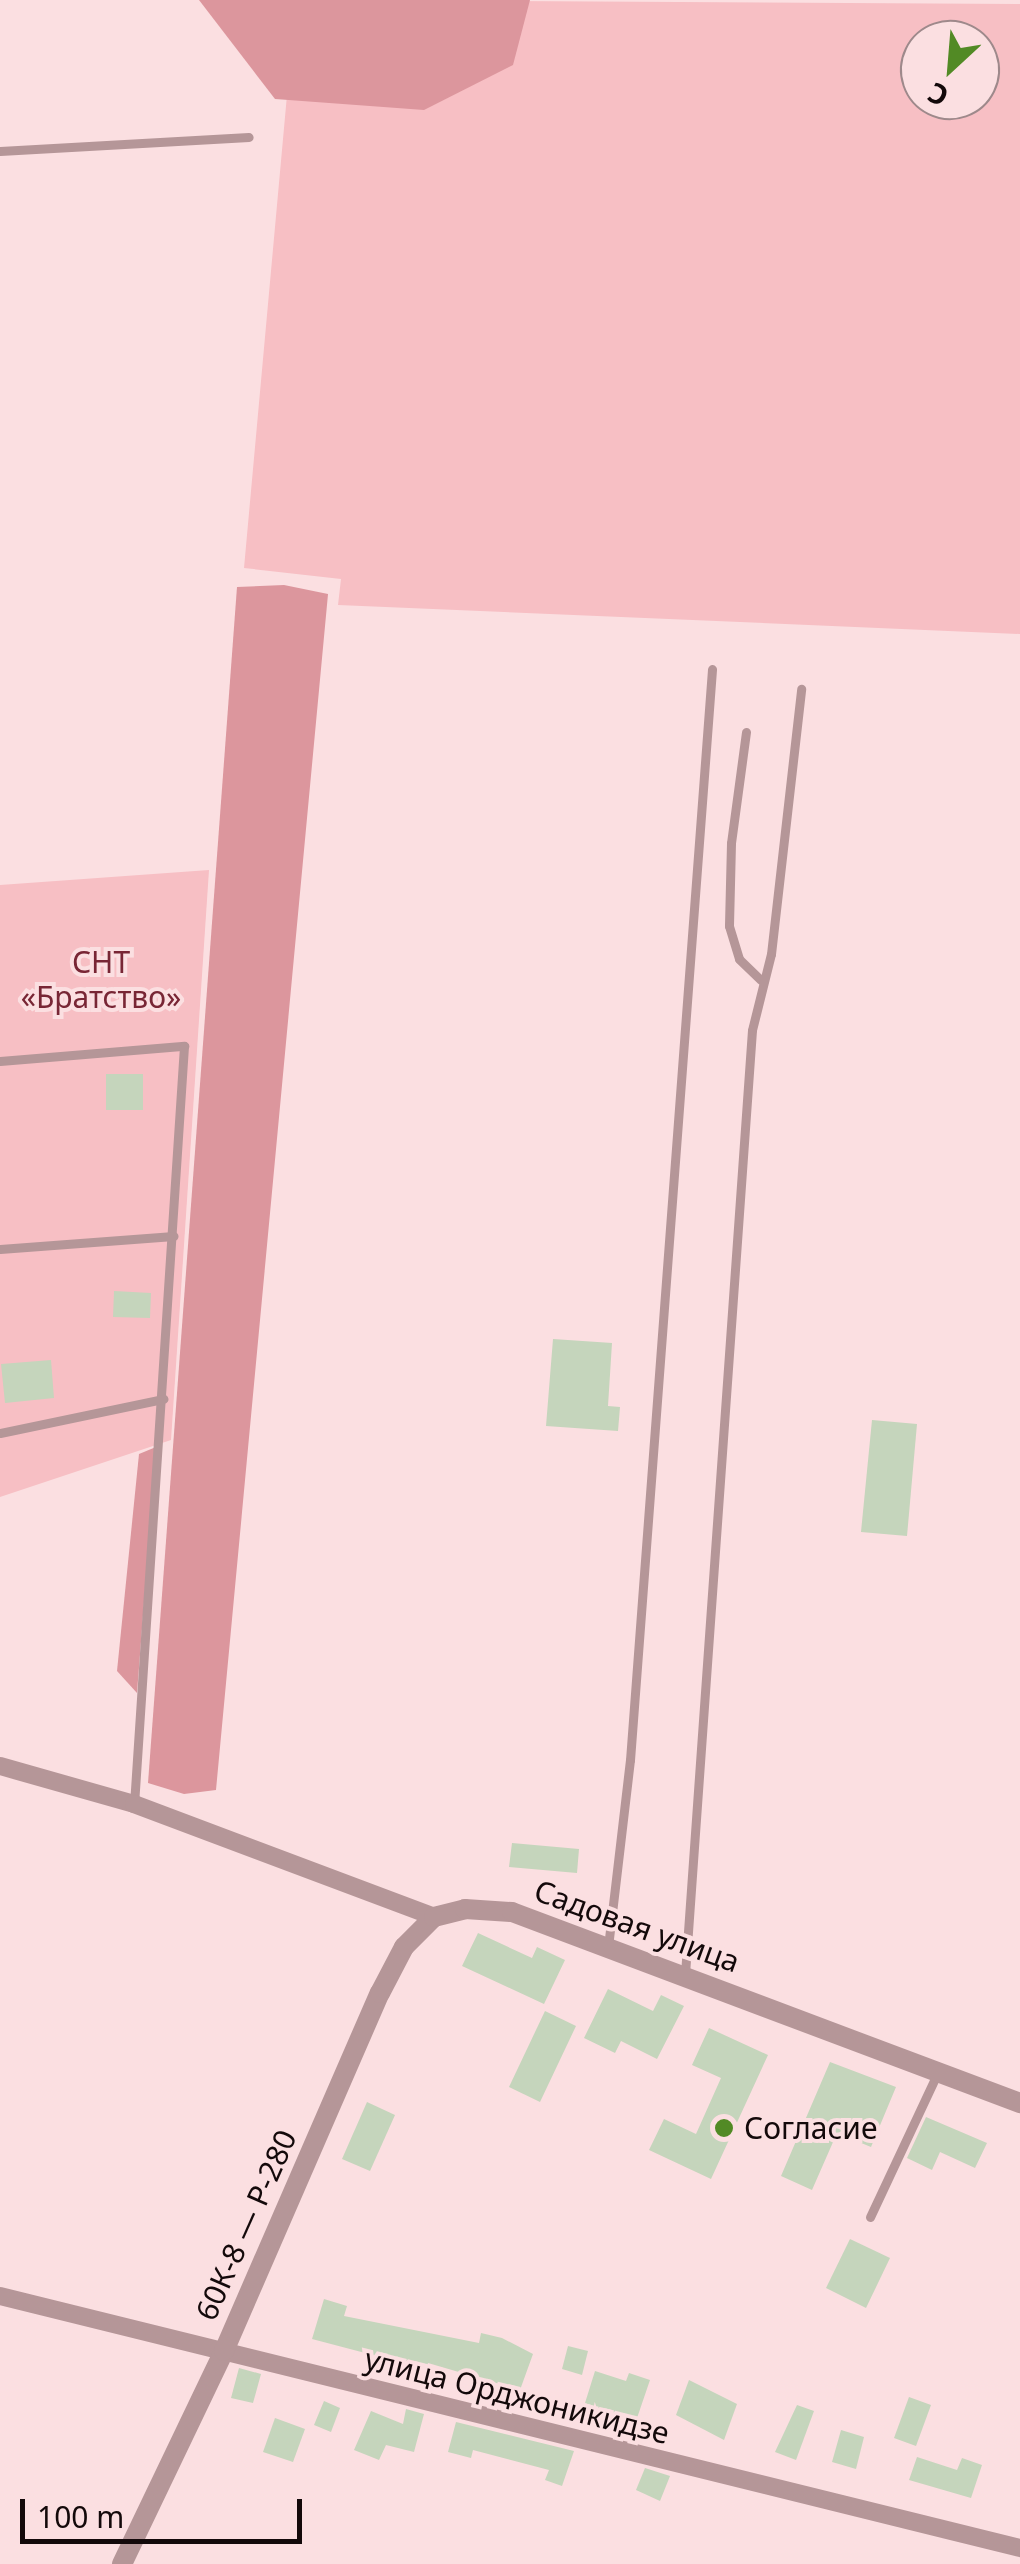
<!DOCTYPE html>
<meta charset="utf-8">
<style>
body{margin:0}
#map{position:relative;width:1020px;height:2564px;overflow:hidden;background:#fbdfe1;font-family:"Noto Sans",sans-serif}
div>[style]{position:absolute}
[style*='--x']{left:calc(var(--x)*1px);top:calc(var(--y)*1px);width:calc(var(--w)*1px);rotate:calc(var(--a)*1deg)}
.green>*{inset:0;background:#f7bfc4}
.forest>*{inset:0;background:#dc969d}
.building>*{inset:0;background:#c5d5bc}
.service>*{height:9px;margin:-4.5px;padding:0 4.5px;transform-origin:4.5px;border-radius:4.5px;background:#b59698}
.minor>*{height:18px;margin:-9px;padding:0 9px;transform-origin:9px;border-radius:9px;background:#b59698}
.tertiary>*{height:20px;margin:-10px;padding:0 10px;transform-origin:10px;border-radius:10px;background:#b59698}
.dots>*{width:28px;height:28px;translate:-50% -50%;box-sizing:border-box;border:5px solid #fbdfe1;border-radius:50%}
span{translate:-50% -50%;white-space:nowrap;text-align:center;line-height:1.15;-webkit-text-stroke:8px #fbdfe1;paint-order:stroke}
.park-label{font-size:30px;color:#782635}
.street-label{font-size:30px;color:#13090a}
.poi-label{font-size:30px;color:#13090a}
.left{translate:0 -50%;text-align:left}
.north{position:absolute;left:900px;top:20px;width:100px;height:100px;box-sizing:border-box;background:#fbdfe1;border:2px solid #9e898b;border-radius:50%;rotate:206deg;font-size:28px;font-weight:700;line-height:40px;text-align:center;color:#13090a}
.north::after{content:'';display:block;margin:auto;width:35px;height:45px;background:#528a25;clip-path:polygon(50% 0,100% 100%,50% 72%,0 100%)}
.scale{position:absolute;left:20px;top:2499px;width:282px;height:45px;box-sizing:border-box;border:5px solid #13090a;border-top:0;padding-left:12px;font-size:30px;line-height:35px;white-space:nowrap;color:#13090a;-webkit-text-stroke:8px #fbdfe1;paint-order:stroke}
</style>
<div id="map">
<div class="green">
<i style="clip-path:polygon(evenodd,345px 0,1020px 4px,1020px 634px,338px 605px,341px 579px,244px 568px,289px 73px,345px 0,920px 40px,980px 40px,980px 100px,920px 100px,920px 40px)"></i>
<i style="clip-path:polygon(209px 870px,171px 1440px,0 1497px,0 885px)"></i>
</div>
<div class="forest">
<i style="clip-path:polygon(199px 0,530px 0,513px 65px,424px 110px,275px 99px)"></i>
<i style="clip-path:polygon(284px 585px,328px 594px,216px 1790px,184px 1794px,148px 1783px,237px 587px)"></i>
<i style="clip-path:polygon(156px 1447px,137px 1693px,117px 1671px,139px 1454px)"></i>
</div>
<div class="building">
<i style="clip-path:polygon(106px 1074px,143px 1074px,143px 1110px,106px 1110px)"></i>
<i style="clip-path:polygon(114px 1291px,151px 1293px,150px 1318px,113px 1317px)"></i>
<i style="clip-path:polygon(553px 1339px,612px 1343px,608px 1406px,620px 1407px,618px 1431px,546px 1426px)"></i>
<i style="clip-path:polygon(51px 1360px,54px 1398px,5px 1403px,1px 1364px)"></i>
<i style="clip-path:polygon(872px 1420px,917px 1424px,907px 1536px,861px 1532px)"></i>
<i style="clip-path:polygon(512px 1843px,579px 1849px,577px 1873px,509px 1867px)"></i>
<i style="clip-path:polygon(478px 1933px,532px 1958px,537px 1947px,565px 1960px,544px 2004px,462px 1966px)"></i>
<i style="clip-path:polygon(608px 1989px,653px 2011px,661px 1995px,684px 2006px,657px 2059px,621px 2041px,615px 2053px,584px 2038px)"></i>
<i style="clip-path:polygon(545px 2011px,576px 2026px,540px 2102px,509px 2087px)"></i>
<i style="clip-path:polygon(709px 2028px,768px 2055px,711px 2179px,649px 2150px,664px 2119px,696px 2134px,721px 2078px,692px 2065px)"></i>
<i style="clip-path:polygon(830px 2062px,896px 2087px,871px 2147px,837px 2133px,812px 2190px,781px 2176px)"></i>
<i style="clip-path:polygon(367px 2102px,395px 2115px,370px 2171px,342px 2159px)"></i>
<i style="clip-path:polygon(926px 2117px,987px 2143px,975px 2168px,940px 2152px,932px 2170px,907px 2158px)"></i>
<i style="clip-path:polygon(850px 2239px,890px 2258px,866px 2308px,826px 2288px)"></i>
<i style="clip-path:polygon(324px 2299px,347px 2306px,344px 2316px,479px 2343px,481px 2333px,502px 2338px,533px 2354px,520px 2390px,428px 2363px,426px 2369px,312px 2339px)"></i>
<i style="clip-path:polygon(568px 2346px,588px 2351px,582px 2375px,562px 2369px)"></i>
<i style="clip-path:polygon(239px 2368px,261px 2374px,253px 2403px,231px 2398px)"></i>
<i style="clip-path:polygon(595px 2371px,626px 2381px,629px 2373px,650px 2380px,636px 2421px,585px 2403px)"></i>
<i style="clip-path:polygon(689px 2380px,737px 2404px,724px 2440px,676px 2415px)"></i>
<i style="clip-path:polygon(909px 2397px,931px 2405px,916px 2446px,894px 2438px)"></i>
<i style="clip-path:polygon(324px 2401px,340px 2408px,331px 2432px,314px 2425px)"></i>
<i style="clip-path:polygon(797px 2405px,814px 2411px,796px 2460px,775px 2452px)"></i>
<i style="clip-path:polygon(406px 2409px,424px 2414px,414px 2452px,386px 2445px,379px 2460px,354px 2450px,371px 2411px,403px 2424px)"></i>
<i style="clip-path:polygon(275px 2418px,305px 2429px,293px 2462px,263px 2452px)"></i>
<i style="clip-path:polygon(456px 2422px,574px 2451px,562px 2486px,545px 2480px,549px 2470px,473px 2450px,471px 2458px,448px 2452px)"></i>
<i style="clip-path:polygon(841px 2430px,864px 2437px,856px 2469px,832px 2462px)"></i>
<i style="clip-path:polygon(917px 2457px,957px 2470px,962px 2458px,982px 2465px,971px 2498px,909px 2480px)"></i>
<i style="clip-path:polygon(645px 2468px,670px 2476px,660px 2501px,636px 2490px)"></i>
</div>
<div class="service">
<i style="--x:0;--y:151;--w:249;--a:-3.2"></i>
<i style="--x:746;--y:732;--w:112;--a:97.7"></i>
<i style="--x:731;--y:843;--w:83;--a:91.4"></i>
<i style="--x:729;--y:926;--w:34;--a:73"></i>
<i style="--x:739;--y:959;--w:30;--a:44"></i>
<i style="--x:0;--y:1061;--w:185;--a:-4.7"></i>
<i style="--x:184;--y:1046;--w:760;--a:93.77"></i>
<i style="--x:0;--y:1249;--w:174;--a:-4.3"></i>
<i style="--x:0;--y:1433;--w:167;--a:-11.8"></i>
<i style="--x:608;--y:1947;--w:188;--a:-83.3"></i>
<i style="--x:630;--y:1760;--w:1094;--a:-85.7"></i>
<i style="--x:685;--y:1974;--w:946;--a:-85.94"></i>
<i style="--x:752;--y:1030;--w:78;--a:-76"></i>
<i style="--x:771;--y:954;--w:267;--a:-83.5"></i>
<i style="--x:870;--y:2217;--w:160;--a:-64.9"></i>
</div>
<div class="minor">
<i style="--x:0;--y:1766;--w:139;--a:15.8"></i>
<i style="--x:134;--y:1804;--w:321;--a:20.6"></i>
<i style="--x:0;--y:2296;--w:1051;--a:13.88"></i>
</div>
<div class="tertiary">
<i style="--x:122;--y:2564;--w:236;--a:-64.4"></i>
<i style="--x:224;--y:2351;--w:391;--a:-66.5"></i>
<i style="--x:380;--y:1993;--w:52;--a:-62.4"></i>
<i style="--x:404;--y:1947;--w:42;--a:-45"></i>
<i style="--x:434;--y:1917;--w:32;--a:-14"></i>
<i style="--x:465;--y:1909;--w:47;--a:3.7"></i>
<i style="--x:512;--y:1912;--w:543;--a:20.61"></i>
</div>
<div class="dots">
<i style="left:724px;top:2128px;background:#528a25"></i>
</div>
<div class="park-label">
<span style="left:101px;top:979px">СНТ<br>«Братство»</span>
</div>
<div class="street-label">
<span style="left:637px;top:1926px;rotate:20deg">Садовая улица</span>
<span style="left:246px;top:2225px;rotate:-66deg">60К-8 — Р-280</span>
<span style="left:517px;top:2396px;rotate:14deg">улица Орджоникидзе</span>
</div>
<div class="poi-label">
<span class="left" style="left:744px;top:2128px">Согласие</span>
</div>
<div class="north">С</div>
<div class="scale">100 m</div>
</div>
